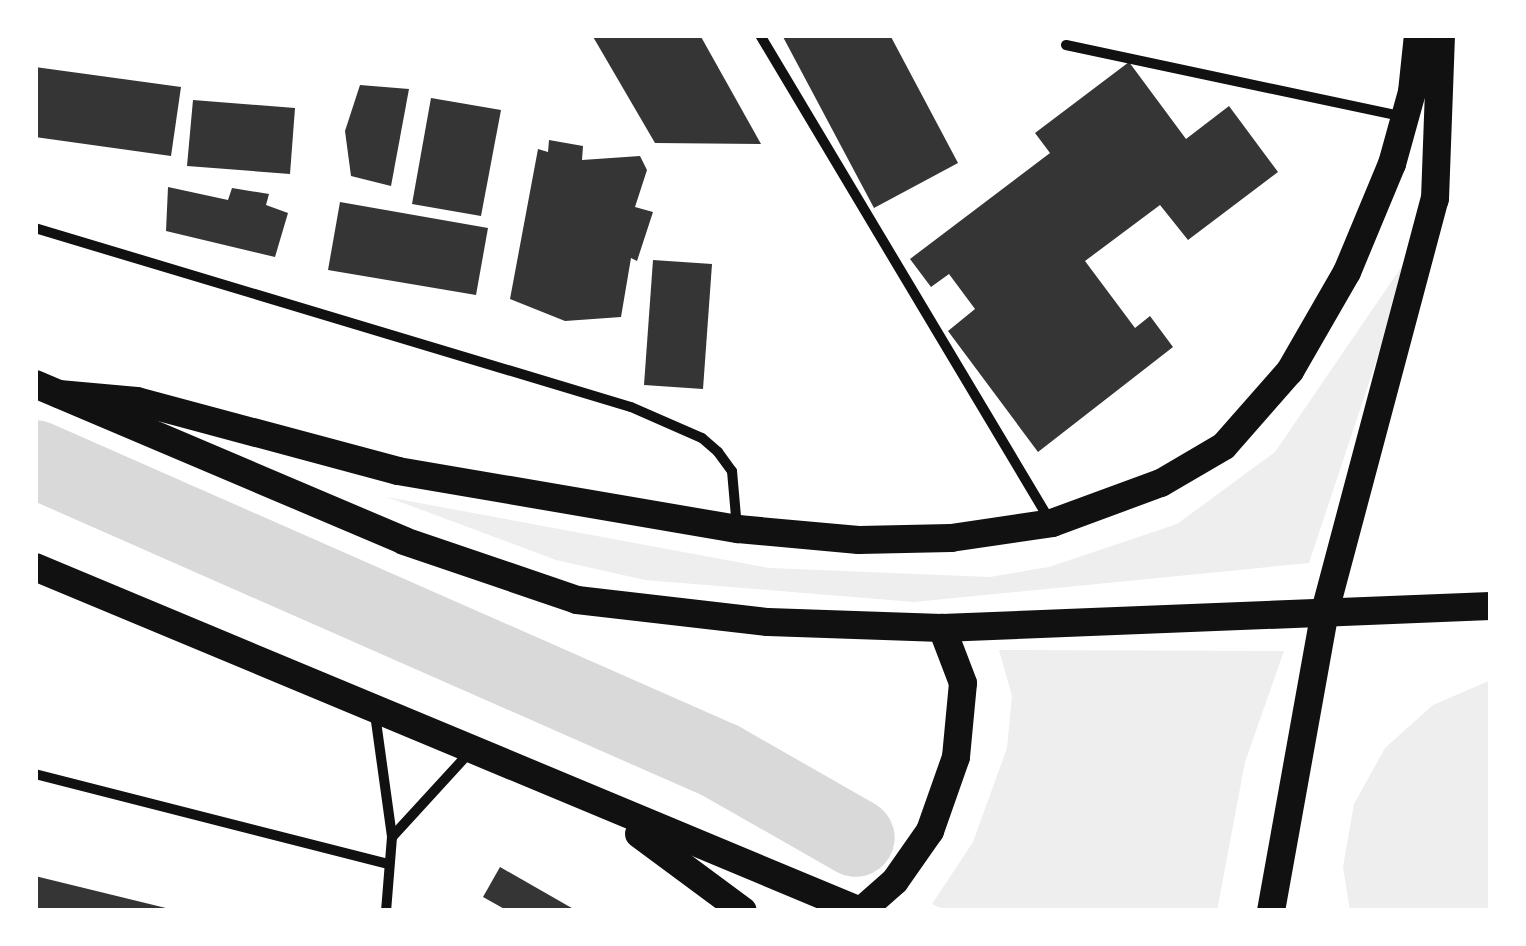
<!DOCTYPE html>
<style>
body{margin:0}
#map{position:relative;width:1526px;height:946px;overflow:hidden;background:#fff;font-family:Helvetica,sans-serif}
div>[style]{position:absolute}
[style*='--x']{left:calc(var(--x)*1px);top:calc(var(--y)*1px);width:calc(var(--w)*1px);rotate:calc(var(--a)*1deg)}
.green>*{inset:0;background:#eee}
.river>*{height:78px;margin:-39px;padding:0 39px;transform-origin:39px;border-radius:39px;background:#d9d9d9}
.building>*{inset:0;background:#353535}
.minor>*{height:10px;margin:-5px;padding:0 5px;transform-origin:5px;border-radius:5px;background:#111}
.trunk>*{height:28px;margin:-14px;padding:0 14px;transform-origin:14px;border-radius:14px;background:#111}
span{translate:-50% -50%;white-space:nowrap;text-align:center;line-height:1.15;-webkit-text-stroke:9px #fff;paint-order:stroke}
.frame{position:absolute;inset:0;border:38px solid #fff;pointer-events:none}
</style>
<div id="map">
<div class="green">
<i style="clip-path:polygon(1413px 250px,1309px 563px,914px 602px,645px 580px,556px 560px,387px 497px,769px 568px,990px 577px,1049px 567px,1177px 524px,1275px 452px)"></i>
<i style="clip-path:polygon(999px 650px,1284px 651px,1245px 762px,1217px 911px,947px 911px,932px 904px,973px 842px,1007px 748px,1012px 696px)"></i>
<i style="clip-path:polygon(1491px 680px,1491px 911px,1350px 911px,1343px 867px,1354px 804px,1385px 748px,1433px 705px)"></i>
</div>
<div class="river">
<i style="--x:35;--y:459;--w:750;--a:23.76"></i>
<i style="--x:721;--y:761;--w:155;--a:29.7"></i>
</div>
<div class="building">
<i style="clip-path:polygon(592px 35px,700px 35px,761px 144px,655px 143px)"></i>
<i style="clip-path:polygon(782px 35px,890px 35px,958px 163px,874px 208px)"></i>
<i style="clip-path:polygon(1129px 62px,1186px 139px,1229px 106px,1278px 172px,1188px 240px,1160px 205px,1085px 261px,1135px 328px,1150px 316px,1173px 347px,1038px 452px,948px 331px,975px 309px,949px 274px,931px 287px,910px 259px,1050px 153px,1035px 133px)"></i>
<i style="clip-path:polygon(35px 67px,181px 87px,171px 156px,35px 137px)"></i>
<i style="clip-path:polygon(360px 85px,409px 89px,391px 186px,351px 176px,345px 131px)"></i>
<i style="clip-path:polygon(431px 98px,501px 110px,481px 216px,412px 204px)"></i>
<i style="clip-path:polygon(193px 100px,295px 108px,290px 174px,187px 166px)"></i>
<i style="clip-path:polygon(549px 140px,583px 146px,582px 160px,640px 156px,647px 170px,635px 207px,653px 212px,637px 261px,631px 258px,621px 317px,565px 321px,510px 299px,538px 149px,548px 152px)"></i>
<i style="clip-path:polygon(168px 187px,228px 200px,232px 188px,269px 194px,266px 205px,288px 213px,275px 257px,166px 231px)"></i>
<i style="clip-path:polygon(340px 202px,488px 228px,476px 295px,328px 270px)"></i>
<i style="clip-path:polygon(653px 260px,712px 264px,703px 389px,644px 385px)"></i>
<i style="clip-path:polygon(500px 867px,577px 911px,508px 911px,483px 897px)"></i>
<i style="clip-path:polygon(35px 876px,174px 910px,174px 911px,35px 911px)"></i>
</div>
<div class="minor">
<i style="--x:760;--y:35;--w:564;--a:59.16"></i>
<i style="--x:1066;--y:45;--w:346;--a:12"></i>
<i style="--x:35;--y:228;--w:622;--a:16.72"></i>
<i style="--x:631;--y:407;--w:77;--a:23.6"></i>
<i style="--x:702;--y:438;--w:21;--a:41"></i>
<i style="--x:718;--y:452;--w:24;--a:54"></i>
<i style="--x:732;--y:471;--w:57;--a:85"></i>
<i style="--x:375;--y:714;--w:124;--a:82.1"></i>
<i style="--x:392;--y:837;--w:74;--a:94.6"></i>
<i style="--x:35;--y:774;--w:363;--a:14.3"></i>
<i style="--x:392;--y:837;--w:114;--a:-47.5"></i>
</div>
<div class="trunk">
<i style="--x:35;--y:384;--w:401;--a:23"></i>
<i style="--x:404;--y:541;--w:183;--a:18.8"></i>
<i style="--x:577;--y:600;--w:192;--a:6.6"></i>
<i style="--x:768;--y:622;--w:174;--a:2"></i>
<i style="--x:942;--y:628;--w:549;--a:-2.29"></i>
<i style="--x:59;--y:394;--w:78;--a:5.1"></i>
<i style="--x:137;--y:401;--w:270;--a:15"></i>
<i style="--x:398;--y:471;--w:345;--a:9.7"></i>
<i style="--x:738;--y:529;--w:121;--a:5.2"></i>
<i style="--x:859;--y:540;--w:92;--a:-1.2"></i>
<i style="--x:951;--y:538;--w:102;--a:-8.4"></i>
<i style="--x:1052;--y:523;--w:116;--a:-20.2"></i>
<i style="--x:1161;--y:483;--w:73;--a:-30.4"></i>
<i style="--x:1224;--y:446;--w:100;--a:-48.7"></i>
<i style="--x:1290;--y:371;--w:114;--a:-60.1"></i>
<i style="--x:1347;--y:272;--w:117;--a:-67.4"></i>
<i style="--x:1392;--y:164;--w:75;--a:-74.5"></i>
<i style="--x:1412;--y:92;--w:57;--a:-84"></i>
<i style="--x:35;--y:567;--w:894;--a:22.63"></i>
<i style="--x:639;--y:834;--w:129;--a:36.5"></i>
<i style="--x:861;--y:911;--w:45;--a:-41.4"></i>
<i style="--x:895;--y:881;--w:61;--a:-55"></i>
<i style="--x:930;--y:831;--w:78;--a:-70.6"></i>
<i style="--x:956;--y:757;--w:74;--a:-84.6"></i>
<i style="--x:963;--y:683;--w:59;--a:-110.9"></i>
<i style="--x:1271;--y:911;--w:305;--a:-79.8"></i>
<i style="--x:1325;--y:611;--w:426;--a:-75.1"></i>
<i style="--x:1435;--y:199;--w:164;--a:-87.9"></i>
</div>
<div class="frame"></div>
</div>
